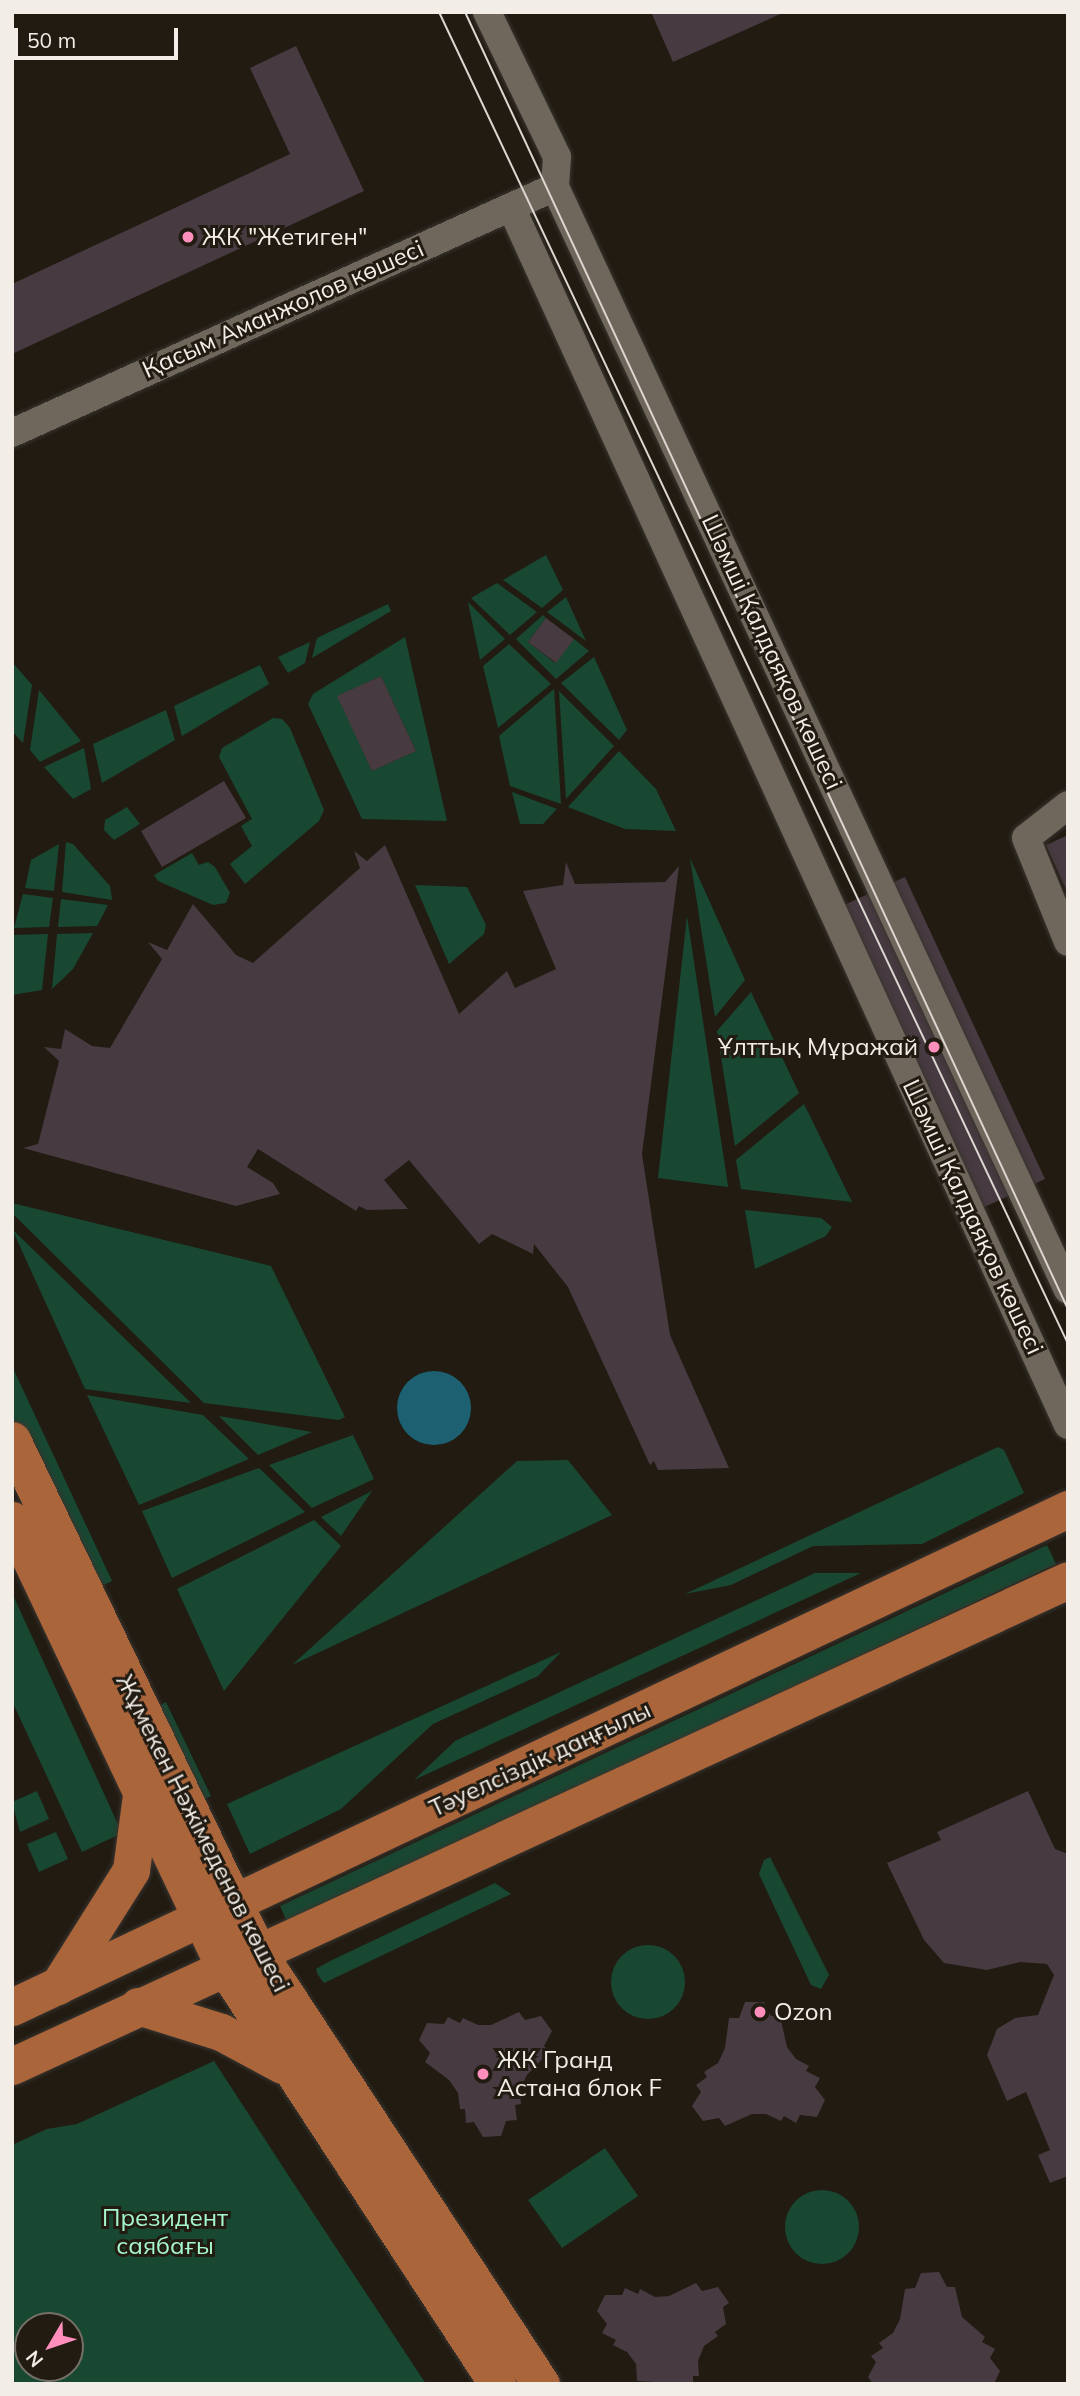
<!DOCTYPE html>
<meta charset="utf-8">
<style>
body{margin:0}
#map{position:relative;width:1080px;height:2396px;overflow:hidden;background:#211b12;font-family:Mulish,sans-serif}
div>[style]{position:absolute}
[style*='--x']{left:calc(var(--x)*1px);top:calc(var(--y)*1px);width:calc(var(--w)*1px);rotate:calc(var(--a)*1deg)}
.green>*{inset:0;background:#194832}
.round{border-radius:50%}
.water>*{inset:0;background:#1d6071}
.building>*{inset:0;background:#473a40}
.roads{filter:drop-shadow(0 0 2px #39342f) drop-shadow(0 0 2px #39342f)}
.minor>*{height:28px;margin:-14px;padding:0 14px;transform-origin:14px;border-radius:14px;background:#6f675c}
.major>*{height:37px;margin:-18.5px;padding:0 18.5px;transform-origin:18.5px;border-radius:18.5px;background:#aa653b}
.tram>*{height:2px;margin:-1px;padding:0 1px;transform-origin:1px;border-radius:1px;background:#dbd6d0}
.dots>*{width:19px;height:19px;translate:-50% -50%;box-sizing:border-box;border:4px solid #211b12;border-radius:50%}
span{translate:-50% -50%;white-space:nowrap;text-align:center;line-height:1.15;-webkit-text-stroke:6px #211b12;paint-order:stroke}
.poi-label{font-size:24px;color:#f2ede7}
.left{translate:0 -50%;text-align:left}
.right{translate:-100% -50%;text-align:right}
.street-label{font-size:24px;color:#f2ede7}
.park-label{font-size:24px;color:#a6f8cc}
.frame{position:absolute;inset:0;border:14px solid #f2ede7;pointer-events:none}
.north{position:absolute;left:14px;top:2312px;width:70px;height:70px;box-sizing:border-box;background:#211b12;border:2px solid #756f67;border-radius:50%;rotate:231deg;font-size:19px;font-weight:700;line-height:28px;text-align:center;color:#f2ede7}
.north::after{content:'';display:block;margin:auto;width:24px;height:32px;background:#fe8ebb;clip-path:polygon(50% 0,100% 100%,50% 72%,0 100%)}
.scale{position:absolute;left:14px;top:28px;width:164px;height:32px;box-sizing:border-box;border:4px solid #f2ede7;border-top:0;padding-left:9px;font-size:21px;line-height:24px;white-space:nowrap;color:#f2ede7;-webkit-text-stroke:5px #211b12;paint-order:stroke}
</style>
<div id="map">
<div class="green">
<i style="clip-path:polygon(546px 555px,563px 590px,542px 608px,503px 580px)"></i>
<i style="clip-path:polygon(497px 583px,537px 612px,510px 635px,471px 598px)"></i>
<i style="clip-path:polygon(566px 597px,586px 641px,547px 612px)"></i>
<i style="clip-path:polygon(468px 602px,505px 639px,480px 660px)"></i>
<i style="clip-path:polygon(388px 604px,391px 611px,312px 658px,317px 638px)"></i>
<i style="clip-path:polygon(543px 615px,546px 618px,528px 642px,555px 663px,574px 639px,589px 651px,556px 679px,516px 639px)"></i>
<i style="clip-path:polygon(evenodd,405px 637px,447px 821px,362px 819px,308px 704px,313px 694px,405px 637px,381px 676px,416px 751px,372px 771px,338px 696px,381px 676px)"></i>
<i style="clip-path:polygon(310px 642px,305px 663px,288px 673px,278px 657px)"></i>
<i style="clip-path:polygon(509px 644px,551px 684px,498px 728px,483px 666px)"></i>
<i style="clip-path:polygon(594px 657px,627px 730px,619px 740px,561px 683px)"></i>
<i style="clip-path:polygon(12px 662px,32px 685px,23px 743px,12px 731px)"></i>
<i style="clip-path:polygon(260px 665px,269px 684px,182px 736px,174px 706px)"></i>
<i style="clip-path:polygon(554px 689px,561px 804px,510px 786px,499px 736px)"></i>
<i style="clip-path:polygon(39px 690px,81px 741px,40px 762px,30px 750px)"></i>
<i style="clip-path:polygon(559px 691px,614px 746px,566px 799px)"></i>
<i style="clip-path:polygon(166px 710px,175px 740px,102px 783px,93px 744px)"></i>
<i style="clip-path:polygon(273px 718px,282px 719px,290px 728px,324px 810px,319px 821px,245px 884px,230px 864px,252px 846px,241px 826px,252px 819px,219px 757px,222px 748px)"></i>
<i style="clip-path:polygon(84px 748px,91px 789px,73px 799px,44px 767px)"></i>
<i style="clip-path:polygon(619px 751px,656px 789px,676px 831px,625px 829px,568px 807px)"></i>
<i style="clip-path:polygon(512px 792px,557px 809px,543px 824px,520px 824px)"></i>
<i style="clip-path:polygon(127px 807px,140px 824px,114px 840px,104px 830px,105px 820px)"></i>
<i style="clip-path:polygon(66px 842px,73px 844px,110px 886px,112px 900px,62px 892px)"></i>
<i style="clip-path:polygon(59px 844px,54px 891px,25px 888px,31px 860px)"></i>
<i style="clip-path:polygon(192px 853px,199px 865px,208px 862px,215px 867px,230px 893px,226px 903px,213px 905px,158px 881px,154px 875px)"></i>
<i style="clip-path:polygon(690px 858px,745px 980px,715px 1017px)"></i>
<i style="clip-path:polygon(415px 885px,467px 887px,486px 925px,484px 934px,449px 964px)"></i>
<i style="clip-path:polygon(23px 894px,53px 898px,49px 927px,14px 928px)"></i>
<i style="clip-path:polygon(61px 899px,108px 905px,97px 926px,58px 927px)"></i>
<i style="clip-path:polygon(687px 916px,728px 1186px,728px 1187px,658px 1178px)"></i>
<i style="clip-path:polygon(93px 933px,73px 969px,52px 989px,57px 934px)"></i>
<i style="clip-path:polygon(48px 934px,42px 990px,12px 995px,12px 935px)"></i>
<i style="clip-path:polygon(751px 992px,799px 1093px,735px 1146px,717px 1031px)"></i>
<i style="clip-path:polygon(804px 1104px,852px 1202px,741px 1189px,736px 1160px)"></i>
<i style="clip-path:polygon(12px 1203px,271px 1266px,345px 1417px,339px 1420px,204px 1403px,12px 1213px)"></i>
<i style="clip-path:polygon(745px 1210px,821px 1218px,832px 1227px,826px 1236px,755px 1269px)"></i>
<i style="clip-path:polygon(12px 1229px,191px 1403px,85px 1389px)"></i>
<i style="clip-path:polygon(12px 1366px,112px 1581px,104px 1585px,70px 1541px,12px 1416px)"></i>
<i style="clip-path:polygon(87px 1395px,203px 1415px,249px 1459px,139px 1505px)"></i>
<i style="clip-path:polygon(219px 1416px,312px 1432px,258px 1455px)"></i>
<i style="clip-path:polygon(353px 1435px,374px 1479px,312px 1508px,269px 1465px)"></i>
<i style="clip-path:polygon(998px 1447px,1004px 1450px,1024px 1493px,922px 1544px,813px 1546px,731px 1585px,685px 1594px)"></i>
<i style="clip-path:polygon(568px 1460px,612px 1515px,292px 1665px,517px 1461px)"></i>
<i style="clip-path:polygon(259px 1468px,305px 1512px,172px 1578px,142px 1511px)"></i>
<i style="clip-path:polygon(372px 1491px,341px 1536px,321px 1517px)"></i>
<i style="clip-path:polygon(314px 1520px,341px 1546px,224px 1691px,177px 1589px)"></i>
<i style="clip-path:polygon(1047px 1545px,1056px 1564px,288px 1924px,280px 1906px)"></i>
<i style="clip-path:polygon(815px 1573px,861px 1573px,414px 1780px,455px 1741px)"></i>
<i style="clip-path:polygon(12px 1593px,122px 1833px,82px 1852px,12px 1701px)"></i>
<i style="clip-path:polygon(561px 1652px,538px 1676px,433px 1724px,341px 1809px,250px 1854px,227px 1804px)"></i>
<i style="clip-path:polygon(166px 1702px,211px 1796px,196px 1803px,178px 1766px,161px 1705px)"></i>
<i style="clip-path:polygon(37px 1791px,49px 1819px,20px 1832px,12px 1802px)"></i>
<i style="clip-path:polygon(56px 1832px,68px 1859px,39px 1872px,27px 1844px)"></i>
<i style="clip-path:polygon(770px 1857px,829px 1975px,821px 1989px,811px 1985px,759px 1874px,764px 1860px)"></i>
<i style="clip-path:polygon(495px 1883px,511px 1894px,324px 1983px,318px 1975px,316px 1969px,330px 1961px)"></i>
<i class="round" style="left:611px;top:1945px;width:74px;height:74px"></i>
<i style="clip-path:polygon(evenodd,214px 2061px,294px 2184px,426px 2384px,12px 2384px,12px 2145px,47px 2129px,77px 2124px,214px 2061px,28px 2326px,70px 2326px,70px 2368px,28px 2368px,28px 2326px)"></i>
<i style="clip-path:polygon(605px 2148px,638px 2196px,562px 2248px,528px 2200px)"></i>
<i class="round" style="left:785px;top:2190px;width:74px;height:74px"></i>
</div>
<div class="water">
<i class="round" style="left:397px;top:1371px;width:74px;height:74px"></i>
</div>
<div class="building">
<i style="clip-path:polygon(651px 12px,785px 12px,673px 62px)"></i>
<i style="clip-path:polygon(296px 46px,364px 191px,12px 354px,12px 284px,290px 154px,250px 68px)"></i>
<i style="clip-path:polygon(546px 618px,574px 639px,556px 663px,528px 642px)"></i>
<i style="clip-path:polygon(381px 676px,416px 751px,372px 771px,337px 696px)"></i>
<i style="clip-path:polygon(224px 781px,246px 818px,162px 867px,141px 831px)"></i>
<i style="clip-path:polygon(1068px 835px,1068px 894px,1046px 845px)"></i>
<i style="clip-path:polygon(385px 845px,459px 1014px,507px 971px,515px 988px,556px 969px,523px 891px,563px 885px,566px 862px,575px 884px,665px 882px,679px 866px,642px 1154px,670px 1335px,729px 1468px,658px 1470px,654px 1461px,650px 1465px,568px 1287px,534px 1244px,533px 1254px,492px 1234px,479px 1244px,409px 1160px,384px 1180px,408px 1209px,367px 1210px,359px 1206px,356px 1211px,258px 1149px,247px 1167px,273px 1183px,280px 1194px,236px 1206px,23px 1148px,38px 1144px,59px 1061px,44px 1047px,61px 1049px,65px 1029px,92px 1046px,110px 1048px,162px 959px,148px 942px,167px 950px,193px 904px,236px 955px,253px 963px,360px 868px,354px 851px,367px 861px)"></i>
<i style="clip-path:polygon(905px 877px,1045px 1179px,967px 1215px,827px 913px)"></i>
<i style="clip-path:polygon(1028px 1791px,1055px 1849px,1068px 1854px,1068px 2176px,1050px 2183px,1038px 2155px,1050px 2150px,1026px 2092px,1007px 2101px,987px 2055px,997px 2029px,1015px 2018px,1038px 2015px,1054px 1975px,1047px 1964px,1020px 1962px,987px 1970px,944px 1963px,924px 1940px,887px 1863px,941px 1840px,937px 1832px)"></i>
<i style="clip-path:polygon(745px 2002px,764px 2002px,771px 2016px,780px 2016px,787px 2047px,796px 2059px,809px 2066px,806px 2071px,820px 2078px,815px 2087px,825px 2100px,817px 2117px,800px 2115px,796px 2123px,784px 2116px,781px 2121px,766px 2114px,752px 2114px,725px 2126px,719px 2118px,703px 2121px,692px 2106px,701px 2092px,696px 2085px,707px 2077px,704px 2072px,718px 2063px,725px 2048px,729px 2018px,739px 2018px)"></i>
<i style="clip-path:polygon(519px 2012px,525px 2020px,541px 2016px,552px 2031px,544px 2046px,549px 2052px,527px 2075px,520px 2089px,521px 2104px,515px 2105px,517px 2120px,506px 2121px,501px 2136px,483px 2137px,474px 2122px,466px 2123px,465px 2109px,460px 2109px,458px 2093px,449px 2080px,425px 2062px,430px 2053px,419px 2040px,427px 2023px,444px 2024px,448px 2017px,460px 2023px,463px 2018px,478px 2025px,491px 2025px)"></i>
<i style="clip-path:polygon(939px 2272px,947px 2287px,955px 2287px,962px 2317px,985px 2337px,982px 2342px,995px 2349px,990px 2358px,1000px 2371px,994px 2384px,873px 2384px,868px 2377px,876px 2362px,871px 2356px,883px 2348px,879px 2343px,893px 2333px,900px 2319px,905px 2289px,915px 2288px,921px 2273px)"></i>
<i style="clip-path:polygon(696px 2283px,702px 2291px,718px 2287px,729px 2303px,723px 2307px,726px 2324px,715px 2332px,718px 2336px,704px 2346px,698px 2361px,699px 2376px,693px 2376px,693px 2384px,637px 2381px,636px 2364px,627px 2352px,613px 2345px,616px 2340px,602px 2333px,607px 2324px,597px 2311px,605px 2295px,622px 2295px,625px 2288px,638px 2294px,640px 2289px,655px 2297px,669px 2296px)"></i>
</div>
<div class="roads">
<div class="minor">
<i style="--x:487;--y:12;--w:161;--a:64.2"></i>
<i style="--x:557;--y:157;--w:30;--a:94"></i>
<i style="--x:555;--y:187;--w:1216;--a:65.06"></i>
<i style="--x:511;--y:207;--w:1339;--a:65.43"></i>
<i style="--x:12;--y:433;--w:596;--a:-24.37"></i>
<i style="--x:1068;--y:805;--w:53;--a:141.8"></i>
<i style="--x:1026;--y:838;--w:112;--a:68"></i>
</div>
<div class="major">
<i style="--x:12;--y:1440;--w:567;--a:64.38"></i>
<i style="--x:257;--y:1951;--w:518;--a:56.74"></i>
<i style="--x:12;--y:1520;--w:494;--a:64.6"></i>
<i style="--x:224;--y:1966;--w:500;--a:56.8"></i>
<i style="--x:58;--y:1986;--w:137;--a:-57.8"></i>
<i style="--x:131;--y:1870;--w:76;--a:-82.4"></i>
<i style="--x:138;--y:2006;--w:87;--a:17.4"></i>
<i style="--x:221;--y:2032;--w:69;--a:28.4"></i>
<i style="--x:12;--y:2007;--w:1168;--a:-25.25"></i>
<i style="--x:12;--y:2066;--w:1162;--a:-24.71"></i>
</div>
</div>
<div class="tram">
<i style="--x:439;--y:12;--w:1473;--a:64.72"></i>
<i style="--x:465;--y:12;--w:1430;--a:65.07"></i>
</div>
<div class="dots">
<i style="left:188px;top:237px;background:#fe8ebb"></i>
<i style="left:934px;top:1047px;background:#fe8ebb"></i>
<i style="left:760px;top:2012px;background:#fe8ebb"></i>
<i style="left:483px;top:2074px;background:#fe8ebb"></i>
</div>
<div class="poi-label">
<span class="left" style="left:202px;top:237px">ЖК "Жетиген"</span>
<span class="right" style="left:918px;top:1047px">Ұлттық Мұражай</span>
<span class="left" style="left:774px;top:2012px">Ozon</span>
<span class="left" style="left:497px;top:2074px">ЖК Гранд<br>Астана блок F</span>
</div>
<div class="street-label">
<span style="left:283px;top:309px;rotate:-24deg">Қасым Аманжолов көшесі</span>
<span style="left:772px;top:652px;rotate:65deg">Шәмші Қалдаяқов көшесі</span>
<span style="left:973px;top:1217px;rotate:65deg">Шәмші Қалдаяқов көшесі</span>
<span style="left:540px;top:1759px;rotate:-25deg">Тәуелсіздік даңғылы</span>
<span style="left:203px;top:1833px;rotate:63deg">Жұмекен Нәжімеденов көшесі</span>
</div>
<div class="park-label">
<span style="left:165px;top:2232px">Президент<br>саябағы</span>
</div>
<div class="frame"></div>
<div class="north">N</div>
<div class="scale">50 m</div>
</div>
